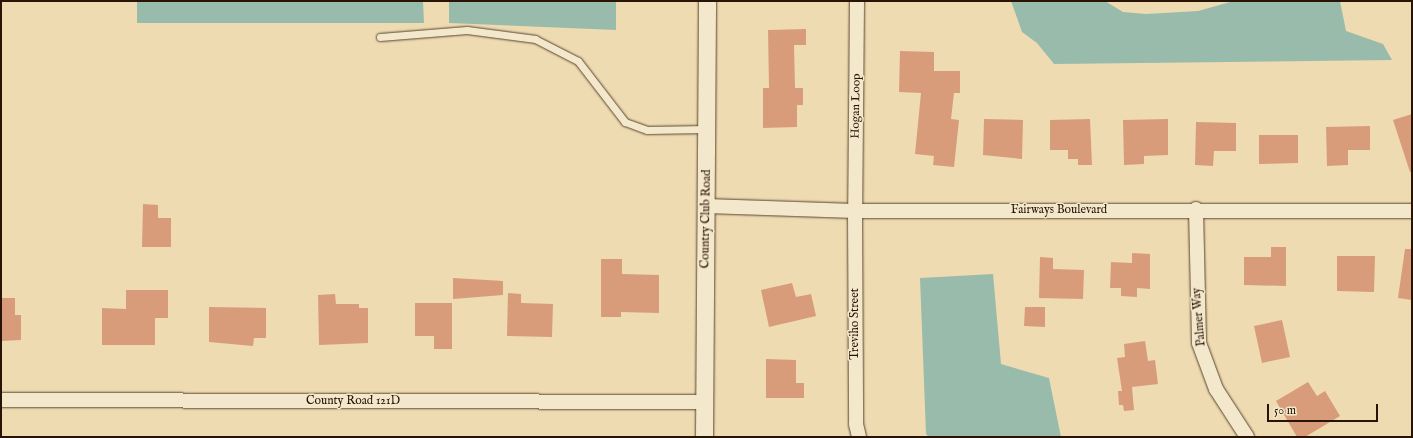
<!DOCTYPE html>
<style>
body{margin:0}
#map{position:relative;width:1413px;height:438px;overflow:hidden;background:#eedbb1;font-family:"IM FELL English",serif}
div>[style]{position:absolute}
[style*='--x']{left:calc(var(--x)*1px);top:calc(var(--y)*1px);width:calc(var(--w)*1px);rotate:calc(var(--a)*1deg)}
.water>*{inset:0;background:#99bbac}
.building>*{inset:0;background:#d89c7b}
.roads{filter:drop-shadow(0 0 1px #5a4530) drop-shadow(0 0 1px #5a4530)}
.service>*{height:7px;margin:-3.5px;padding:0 3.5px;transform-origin:3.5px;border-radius:3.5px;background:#f4e8cc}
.minor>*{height:14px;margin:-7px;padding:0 7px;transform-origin:7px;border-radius:7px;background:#f4e8cc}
.tertiary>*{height:17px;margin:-8.5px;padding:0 8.5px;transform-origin:8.5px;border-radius:8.5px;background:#f4e8cc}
span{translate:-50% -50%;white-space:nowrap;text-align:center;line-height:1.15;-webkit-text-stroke:3px #f4e8cc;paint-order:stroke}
.street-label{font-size:12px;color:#281305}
.frame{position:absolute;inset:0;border:2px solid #281305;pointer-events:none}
.scale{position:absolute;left:1267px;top:404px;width:111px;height:18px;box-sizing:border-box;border:2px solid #281305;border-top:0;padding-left:5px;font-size:12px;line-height:14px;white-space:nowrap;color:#281305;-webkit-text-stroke:3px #f4e8cc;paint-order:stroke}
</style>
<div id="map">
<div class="water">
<i style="clip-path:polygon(137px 1px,423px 1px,424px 23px,137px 23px)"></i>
<i style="clip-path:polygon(449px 1px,616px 1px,616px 30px,449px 23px)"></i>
<i style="clip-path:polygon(1011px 1px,1105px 1px,1123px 12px,1146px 14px,1198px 11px,1234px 1px,1340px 1px,1346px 31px,1383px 44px,1392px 60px,1054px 64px,1037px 43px,1022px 32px)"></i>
<i style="clip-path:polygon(993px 274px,1001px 364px,1049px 378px,1061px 437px,929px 437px,926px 434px,920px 278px)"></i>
</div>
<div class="building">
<i style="clip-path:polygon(806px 29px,806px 45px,794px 45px,795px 88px,803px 88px,803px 105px,797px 105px,797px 127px,763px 128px,763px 88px,769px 88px,768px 30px)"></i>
<i style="clip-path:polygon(900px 51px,934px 52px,934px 71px,960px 71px,960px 93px,954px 93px,951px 119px,959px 120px,954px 167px,933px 165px,934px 156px,915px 154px,921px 93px,899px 92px)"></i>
<i style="clip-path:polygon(1412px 114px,1412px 172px,1410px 172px,1393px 120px)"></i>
<i style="clip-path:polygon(984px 119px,1023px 120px,1022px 159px,983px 155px)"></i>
<i style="clip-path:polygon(1090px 119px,1092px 165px,1078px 165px,1078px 159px,1068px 159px,1068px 150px,1050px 150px,1050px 120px)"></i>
<i style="clip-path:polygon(1168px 119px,1168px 155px,1144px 156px,1144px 164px,1124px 165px,1123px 120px)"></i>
<i style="clip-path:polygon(1196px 122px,1236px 123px,1236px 151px,1214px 151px,1213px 166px,1195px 165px)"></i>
<i style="clip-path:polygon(1370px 126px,1370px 150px,1348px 150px,1348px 165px,1327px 166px,1326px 127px)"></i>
<i style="clip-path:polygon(1259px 135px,1298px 135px,1298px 163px,1259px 164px)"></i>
<i style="clip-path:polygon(143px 204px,158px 205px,158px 218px,171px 218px,171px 247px,142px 247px)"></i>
<i style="clip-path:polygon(1271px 247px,1286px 247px,1286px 286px,1244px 285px,1244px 257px,1271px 257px)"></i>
<i style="clip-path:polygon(1405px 249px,1412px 249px,1412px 300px,1398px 298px)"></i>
<i style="clip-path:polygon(1132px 253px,1150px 254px,1150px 289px,1137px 288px,1137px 297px,1121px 296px,1121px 288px,1110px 288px,1111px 262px,1132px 263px)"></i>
<i style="clip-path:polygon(1337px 256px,1375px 256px,1374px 292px,1337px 291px)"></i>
<i style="clip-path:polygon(1040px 257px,1053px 258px,1053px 269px,1084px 270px,1083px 299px,1039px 298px)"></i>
<i style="clip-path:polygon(601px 259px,622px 259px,622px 274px,659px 275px,659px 313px,621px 312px,621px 317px,601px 317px)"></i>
<i style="clip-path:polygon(453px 278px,503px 281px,503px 295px,453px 299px)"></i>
<i style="clip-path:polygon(792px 283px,796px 297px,811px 294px,816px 316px,769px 327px,761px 290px)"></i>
<i style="clip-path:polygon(126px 290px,168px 290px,168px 318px,155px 318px,155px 345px,102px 345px,102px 308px,126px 309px)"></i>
<i style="clip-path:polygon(508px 293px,521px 294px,521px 303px,553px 304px,552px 337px,507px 336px)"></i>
<i style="clip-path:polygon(335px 294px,336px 304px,359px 304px,359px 308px,368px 308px,368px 343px,319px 345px,318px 295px)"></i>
<i style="clip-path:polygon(1px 298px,15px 298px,15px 315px,21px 315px,21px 340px,1px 341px)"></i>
<i style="clip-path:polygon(415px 303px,452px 303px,452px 349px,434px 349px,434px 336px,415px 336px)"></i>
<i style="clip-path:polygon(209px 307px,266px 308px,266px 338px,254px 338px,253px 346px,209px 342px)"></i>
<i style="clip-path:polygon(1025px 307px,1045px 307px,1045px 327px,1024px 326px)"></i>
<i style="clip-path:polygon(1282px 320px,1290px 357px,1262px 363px,1254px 326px)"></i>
<i style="clip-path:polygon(1145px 341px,1148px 361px,1155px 360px,1158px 384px,1132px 387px,1134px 410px,1124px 411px,1123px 405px,1119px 405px,1118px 391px,1122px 391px,1117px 358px,1125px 357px,1124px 344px)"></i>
<i style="clip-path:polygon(766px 359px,796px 360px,796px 383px,804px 383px,804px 398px,766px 398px)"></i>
<i style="clip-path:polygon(1308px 382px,1317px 396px,1325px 391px,1340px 416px,1305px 437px,1297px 437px,1276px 401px)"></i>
</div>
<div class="roads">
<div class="service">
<i style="--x:380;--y:37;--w:87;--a:-4.6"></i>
<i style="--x:467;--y:30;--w:69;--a:7.5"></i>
<i style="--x:535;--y:39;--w:48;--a:27.1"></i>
<i style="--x:578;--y:61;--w:77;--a:52.4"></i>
<i style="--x:625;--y:122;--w:23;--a:20"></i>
<i style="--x:647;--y:130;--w:60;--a:-1"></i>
</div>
<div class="minor">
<i style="--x:857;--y:1;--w:210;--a:90.5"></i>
<i style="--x:855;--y:211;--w:213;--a:89.7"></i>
<i style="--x:856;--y:424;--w:13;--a:77"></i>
<i style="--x:706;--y:206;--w:149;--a:1.9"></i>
<i style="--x:855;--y:211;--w:557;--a:0"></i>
<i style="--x:1196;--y:209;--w:134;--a:88.7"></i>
<i style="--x:1199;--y:343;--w:49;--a:69.7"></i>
<i style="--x:1216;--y:389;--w:57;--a:57.1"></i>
<i style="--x:1;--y:400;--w:703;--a:0.16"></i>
</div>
<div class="tertiary">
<i style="--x:704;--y:437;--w:436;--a:-89.6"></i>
</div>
</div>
<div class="street-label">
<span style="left:856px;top:106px;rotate:-89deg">Hogan Loop</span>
<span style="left:1059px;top:210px">Fairways Boulevard</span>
<span style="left:706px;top:219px;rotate:-89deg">Country Club Road</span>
<span style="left:1199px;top:317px;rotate:-95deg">Palmer Way</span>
<span style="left:855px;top:324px;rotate:-90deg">Treviho Street</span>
<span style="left:353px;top:401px">County Road 121D</span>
</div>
<div class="frame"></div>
<div class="scale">50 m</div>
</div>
